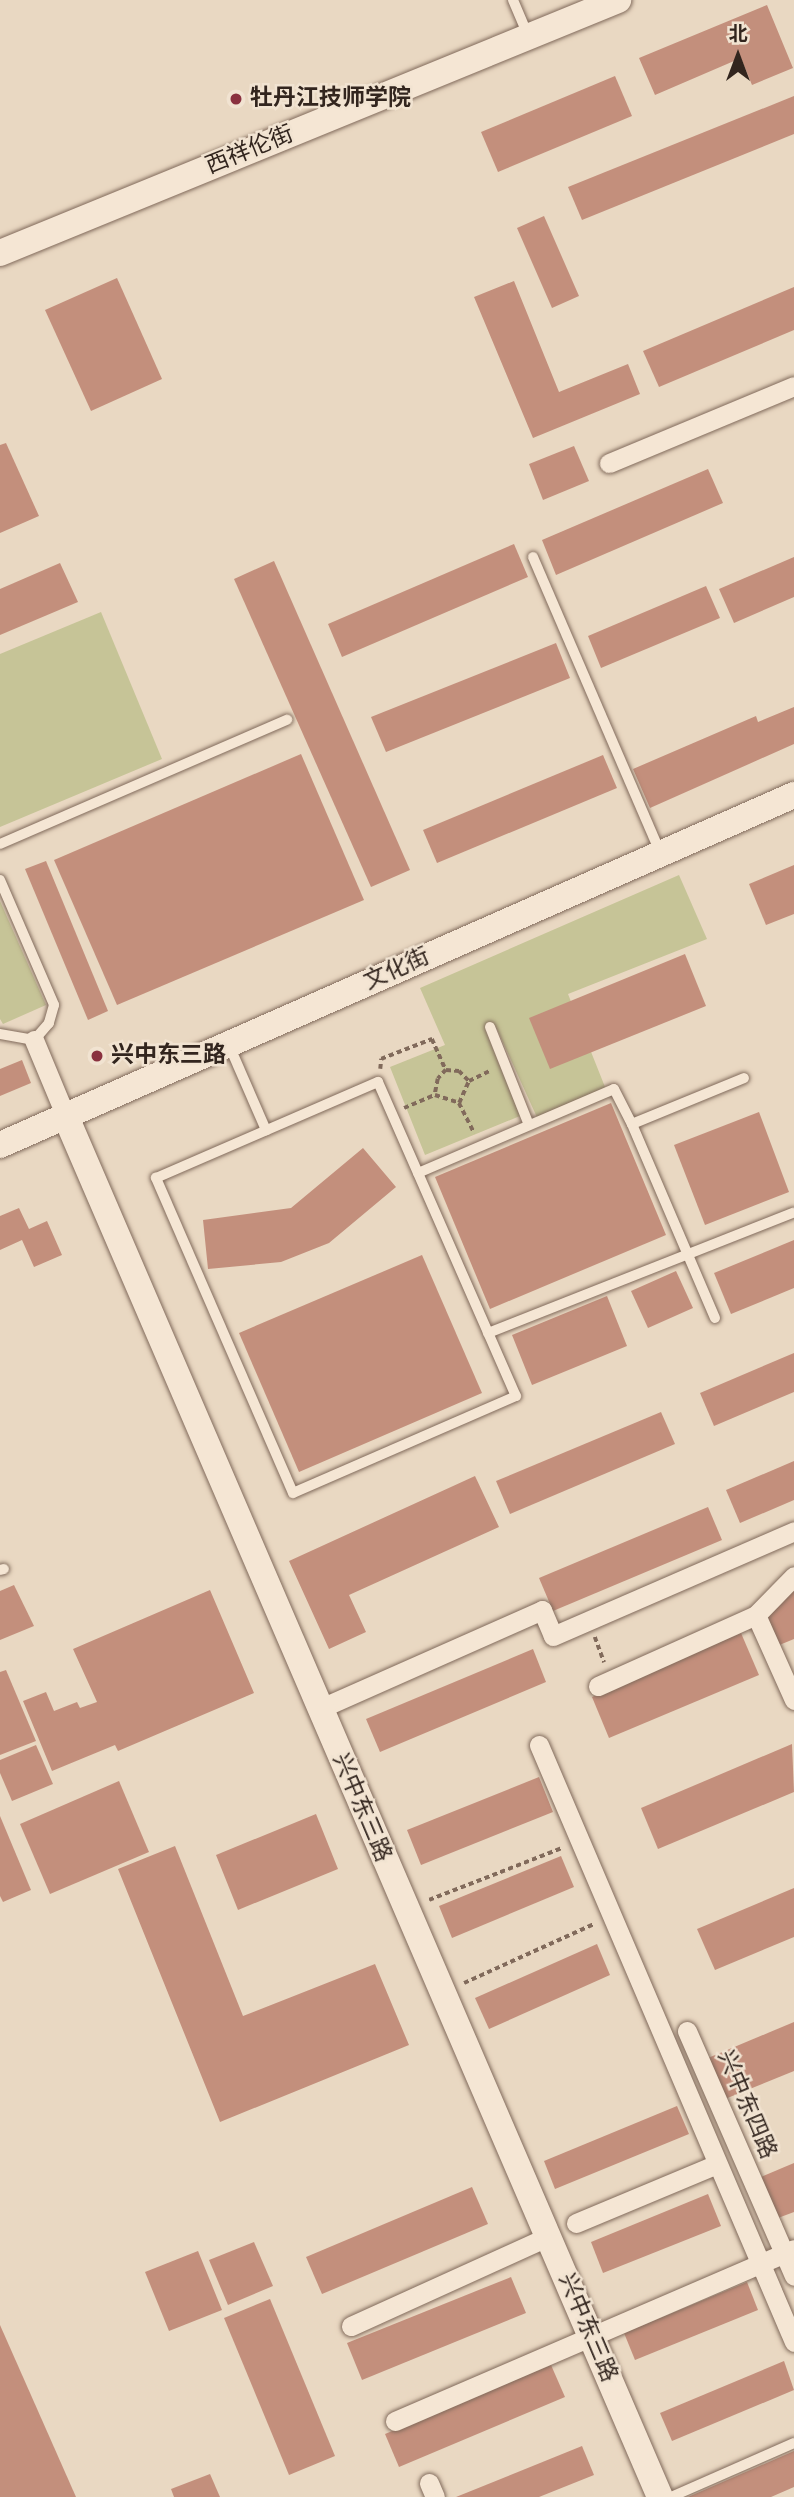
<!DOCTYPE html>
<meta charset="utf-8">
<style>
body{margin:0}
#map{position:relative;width:794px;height:2497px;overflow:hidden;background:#e9d8c2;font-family:Spectral,"Noto Sans SC",serif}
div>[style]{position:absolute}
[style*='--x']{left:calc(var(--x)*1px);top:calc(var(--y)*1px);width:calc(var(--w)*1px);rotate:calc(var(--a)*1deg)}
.green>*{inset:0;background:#c6c497}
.building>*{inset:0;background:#c38f7c}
.path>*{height:3.5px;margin-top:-1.75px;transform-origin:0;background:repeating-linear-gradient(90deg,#816a5b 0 5px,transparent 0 8.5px)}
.roads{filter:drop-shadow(0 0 2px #816a5b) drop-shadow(0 0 2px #816a5b)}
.lane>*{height:10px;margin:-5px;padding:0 5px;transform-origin:5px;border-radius:5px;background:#f5e6d4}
.street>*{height:19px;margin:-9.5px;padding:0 9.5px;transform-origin:9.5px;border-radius:9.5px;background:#f5e6d4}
.secondary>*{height:26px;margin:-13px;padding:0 13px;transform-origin:13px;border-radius:13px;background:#f5e6d4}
.dots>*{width:19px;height:19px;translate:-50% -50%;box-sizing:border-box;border:4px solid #f1e3d1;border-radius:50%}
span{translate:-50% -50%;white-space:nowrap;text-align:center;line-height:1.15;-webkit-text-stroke:5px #f1e3d1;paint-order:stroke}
.poi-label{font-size:23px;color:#32251e;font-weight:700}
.left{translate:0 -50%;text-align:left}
.street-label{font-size:23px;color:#32251e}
.north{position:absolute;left:703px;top:21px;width:70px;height:70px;-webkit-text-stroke:5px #f1e3d1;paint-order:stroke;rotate:0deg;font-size:19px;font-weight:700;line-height:28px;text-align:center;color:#32251e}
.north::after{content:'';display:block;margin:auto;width:24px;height:32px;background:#32251e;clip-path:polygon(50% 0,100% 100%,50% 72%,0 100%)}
</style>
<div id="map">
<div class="green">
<i style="clip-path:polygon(101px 612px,162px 759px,0 827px,0 654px)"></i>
<i style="clip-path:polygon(679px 875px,707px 939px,568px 994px,609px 1097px,540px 1124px,495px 1025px,485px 1029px,520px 1116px,425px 1155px,390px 1067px,445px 1045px,420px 988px)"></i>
<i style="clip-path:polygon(0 901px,46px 1005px,3px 1024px,0 1019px)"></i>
</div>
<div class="building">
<i style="clip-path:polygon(767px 5px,793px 68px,752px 85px,741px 58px,655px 95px,639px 58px)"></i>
<i style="clip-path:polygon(615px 76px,632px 116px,498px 172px,481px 132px)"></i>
<i style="clip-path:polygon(794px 96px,794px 134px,582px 220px,568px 187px)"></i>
<i style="clip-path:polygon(544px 216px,579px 296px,552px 308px,517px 228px)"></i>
<i style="clip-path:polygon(117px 278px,162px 379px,91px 411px,45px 310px)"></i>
<i style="clip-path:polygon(514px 281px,559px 392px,628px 364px,640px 394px,533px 438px,474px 297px)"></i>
<i style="clip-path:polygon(794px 287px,794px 330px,659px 387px,643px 351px)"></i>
<i style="clip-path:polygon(6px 443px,39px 516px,0 533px,0 445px)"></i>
<i style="clip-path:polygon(574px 446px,589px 481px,543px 500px,529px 464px)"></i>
<i style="clip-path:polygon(708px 469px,723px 503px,556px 575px,542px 540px)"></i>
<i style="clip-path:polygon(514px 544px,528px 577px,342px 657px,328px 624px)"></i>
<i style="clip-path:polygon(794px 557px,794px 597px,734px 623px,719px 589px)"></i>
<i style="clip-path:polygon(274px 561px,410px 870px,371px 887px,234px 579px)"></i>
<i style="clip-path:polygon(60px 563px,78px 602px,0 635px,0 589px)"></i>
<i style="clip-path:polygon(706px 586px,720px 618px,601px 668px,588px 636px)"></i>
<i style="clip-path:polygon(556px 643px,570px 678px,386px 752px,371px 717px)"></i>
<i style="clip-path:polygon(794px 707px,794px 744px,650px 808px,633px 769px,756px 716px,758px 722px)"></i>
<i style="clip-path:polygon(301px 754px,364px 900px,117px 1005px,54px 860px)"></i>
<i style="clip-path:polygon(603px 755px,617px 788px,437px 863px,423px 830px)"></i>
<i style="clip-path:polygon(46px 861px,108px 1011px,88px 1020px,25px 869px)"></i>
<i style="clip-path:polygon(794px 865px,794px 914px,766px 925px,749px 884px)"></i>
<i style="clip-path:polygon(685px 954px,706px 1006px,550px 1069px,529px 1018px)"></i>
<i style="clip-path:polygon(22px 1060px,31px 1083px,0 1096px,0 1069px)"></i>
<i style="clip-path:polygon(611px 1103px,666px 1235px,490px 1309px,435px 1177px)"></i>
<i style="clip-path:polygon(759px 1112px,789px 1192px,705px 1225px,674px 1145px)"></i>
<i style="clip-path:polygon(363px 1148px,396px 1187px,329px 1243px,281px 1262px,208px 1269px,203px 1220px,291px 1208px)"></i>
<i style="clip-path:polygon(19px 1208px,29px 1229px,47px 1221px,62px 1255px,34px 1267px,22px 1240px,0 1250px,0 1216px)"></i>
<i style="clip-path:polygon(794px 1240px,794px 1288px,731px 1314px,714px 1273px)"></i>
<i style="clip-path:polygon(422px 1255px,482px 1393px,299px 1472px,239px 1333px)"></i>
<i style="clip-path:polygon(676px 1271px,693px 1308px,648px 1328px,631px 1291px)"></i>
<i style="clip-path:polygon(607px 1296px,627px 1346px,532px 1385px,512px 1335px)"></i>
<i style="clip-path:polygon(794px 1353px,794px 1392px,714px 1426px,700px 1393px)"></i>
<i style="clip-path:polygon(661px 1412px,675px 1444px,510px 1514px,496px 1481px)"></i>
<i style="clip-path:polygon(794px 1461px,794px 1500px,740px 1523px,726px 1490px)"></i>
<i style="clip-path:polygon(475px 1476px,499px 1527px,349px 1595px,366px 1632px,329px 1649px,289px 1561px)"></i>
<i style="clip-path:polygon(708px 1507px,722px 1540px,553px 1611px,539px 1578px)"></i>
<i style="clip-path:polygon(14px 1585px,34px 1626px,0 1640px,0 1591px)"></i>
<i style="clip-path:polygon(210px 1590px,254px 1693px,118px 1751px,115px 1745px,52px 1771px,23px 1701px,46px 1692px,54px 1711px,77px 1702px,80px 1708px,97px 1702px,73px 1649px)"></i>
<i style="clip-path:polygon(794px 1591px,794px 1639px,772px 1648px,755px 1607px)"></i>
<i style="clip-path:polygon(741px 1633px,759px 1675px,609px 1738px,592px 1697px)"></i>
<i style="clip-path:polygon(533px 1649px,546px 1682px,380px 1752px,366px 1719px)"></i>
<i style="clip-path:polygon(6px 1670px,36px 1741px,0 1755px,0 1672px)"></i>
<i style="clip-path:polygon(792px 1744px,794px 1792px,658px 1849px,641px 1808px)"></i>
<i style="clip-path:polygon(36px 1745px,53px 1784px,12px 1801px,0 1773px,0 1760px)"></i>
<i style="clip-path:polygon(539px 1777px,553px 1812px,421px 1865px,407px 1830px)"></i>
<i style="clip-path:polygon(119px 1781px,149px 1852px,50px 1894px,20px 1824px)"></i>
<i style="clip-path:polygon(316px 1814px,338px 1869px,238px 1910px,216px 1855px)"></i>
<i style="clip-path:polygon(0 1816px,31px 1890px,3px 1902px,0 1896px)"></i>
<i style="clip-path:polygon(175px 1846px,243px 2016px,375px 1964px,409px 2045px,220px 2122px,118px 1869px)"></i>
<i style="clip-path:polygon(561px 1856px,574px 1887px,452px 1938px,439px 1906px)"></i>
<i style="clip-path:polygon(794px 1888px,794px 1937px,715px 1970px,697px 1929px)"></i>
<i style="clip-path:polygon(597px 1944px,610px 1975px,489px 2029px,475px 1998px)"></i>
<i style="clip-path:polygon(794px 2022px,794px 2071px,725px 2099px,708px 2058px)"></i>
<i style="clip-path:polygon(677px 2106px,689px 2134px,555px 2189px,544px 2161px)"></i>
<i style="clip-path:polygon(794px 2163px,794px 2212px,778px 2218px,761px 2177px)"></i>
<i style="clip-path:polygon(472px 2187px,488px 2224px,322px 2294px,306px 2257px)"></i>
<i style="clip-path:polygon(708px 2194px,721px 2226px,603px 2273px,591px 2242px)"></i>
<i style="clip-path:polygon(254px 2242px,273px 2286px,228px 2305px,209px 2260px)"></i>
<i style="clip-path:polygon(198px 2251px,222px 2310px,169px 2331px,145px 2272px)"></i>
<i style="clip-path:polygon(511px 2277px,526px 2313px,362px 2380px,347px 2343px)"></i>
<i style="clip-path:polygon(747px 2282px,758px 2310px,635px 2360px,624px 2333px)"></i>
<i style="clip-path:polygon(270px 2299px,335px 2456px,289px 2475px,224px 2318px)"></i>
<i style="clip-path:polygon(0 2325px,76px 2497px,0 2497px)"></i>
<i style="clip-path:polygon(784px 2361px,794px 2390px,672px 2441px,660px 2413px)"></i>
<i style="clip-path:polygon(551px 2365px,565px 2397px,399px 2467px,385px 2434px)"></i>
<i style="clip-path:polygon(582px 2446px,594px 2475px,539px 2497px,456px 2497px)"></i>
<i style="clip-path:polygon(794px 2451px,794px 2487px,771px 2497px,688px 2497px)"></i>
<i style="clip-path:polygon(210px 2474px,220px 2497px,174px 2497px,171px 2489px)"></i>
</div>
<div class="path">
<i style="--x:380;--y:1069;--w:10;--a:-84"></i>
<i style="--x:381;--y:1059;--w:55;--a:-21.4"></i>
<i style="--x:432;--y:1039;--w:34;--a:66"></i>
<i style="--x:446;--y:1070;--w:12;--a:132"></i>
<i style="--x:438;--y:1079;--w:16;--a:101"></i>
<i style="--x:446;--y:1070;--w:13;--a:4"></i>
<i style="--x:459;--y:1071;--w:14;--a:45"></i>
<i style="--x:459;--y:1103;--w:34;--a:63"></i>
<i style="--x:404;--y:1108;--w:34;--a:-23"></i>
<i style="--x:435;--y:1095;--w:25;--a:18"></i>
<i style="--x:459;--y:1103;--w:24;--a:-66"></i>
<i style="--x:469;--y:1081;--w:25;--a:-26"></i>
<i style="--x:595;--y:1637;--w:27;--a:70"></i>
<i style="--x:429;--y:1900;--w:143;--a:-21.4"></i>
<i style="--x:464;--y:1983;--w:143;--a:-24.4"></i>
</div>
<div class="roads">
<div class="lane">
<i style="--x:513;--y:0;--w:39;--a:67"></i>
<i style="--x:533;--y:557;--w:321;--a:66.7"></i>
<i style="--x:0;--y:844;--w:313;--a:-23.4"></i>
<i style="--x:0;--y:880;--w:136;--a:66.6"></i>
<i style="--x:54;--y:1005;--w:19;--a:106"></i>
<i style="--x:49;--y:1023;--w:23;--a:131"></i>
<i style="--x:34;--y:1040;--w:35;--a:-170"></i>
<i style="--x:490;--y:1027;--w:105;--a:68.3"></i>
<i style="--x:229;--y:1045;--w:93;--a:66.5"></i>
<i style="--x:378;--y:1082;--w:343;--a:66.3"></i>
<i style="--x:516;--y:1396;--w:243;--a:156.5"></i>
<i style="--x:293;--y:1493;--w:344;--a:-113.5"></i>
<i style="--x:156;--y:1178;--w:242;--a:-23.4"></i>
<i style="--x:418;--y:1173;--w:213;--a:-23.2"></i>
<i style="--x:614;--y:1089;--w:39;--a:63"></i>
<i style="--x:715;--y:1318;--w:211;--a:-113.2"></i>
<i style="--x:632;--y:1124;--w:121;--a:-22.3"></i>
<i style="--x:488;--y:1333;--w:328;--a:-21.5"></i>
<i style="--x:0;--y:1570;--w:4;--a:-14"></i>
<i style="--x:671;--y:2497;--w:134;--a:-23.7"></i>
</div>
<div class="street">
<i style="--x:609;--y:463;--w:200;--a:-22.6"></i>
<i style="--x:34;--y:1040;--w:83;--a:67.4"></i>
<i style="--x:756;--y:1615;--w:54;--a:-45.7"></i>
<i style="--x:598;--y:1686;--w:173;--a:-24.2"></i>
<i style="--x:756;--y:1615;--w:93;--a:65.9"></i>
<i style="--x:319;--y:1709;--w:244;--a:-23.9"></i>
<i style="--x:542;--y:1610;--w:28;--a:67"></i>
<i style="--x:553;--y:1636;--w:263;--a:-23.5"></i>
<i style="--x:539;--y:1745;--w:649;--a:66.87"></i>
<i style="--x:687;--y:2031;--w:267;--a:66.4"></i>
<i style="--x:576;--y:2223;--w:153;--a:-22.7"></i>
<i style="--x:351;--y:2326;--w:215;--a:-24.4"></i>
<i style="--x:395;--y:2421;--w:434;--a:-23.3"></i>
<i style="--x:429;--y:2483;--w:15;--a:67"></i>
</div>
<div class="secondary">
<i style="--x:0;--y:253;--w:668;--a:-22.26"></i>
<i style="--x:66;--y:1117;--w:1502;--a:66.71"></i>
<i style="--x:0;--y:1145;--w:868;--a:-23.79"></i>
</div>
</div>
<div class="dots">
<i style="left:236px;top:99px;background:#8a313f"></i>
<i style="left:97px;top:1056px;background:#8a313f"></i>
</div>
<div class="poi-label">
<span class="left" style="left:250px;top:99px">牡丹江技师学院</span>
<span class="left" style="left:111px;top:1056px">兴中东三路</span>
</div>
<div class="street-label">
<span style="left:250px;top:151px;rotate:-22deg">西祥伦街</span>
<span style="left:397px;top:970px;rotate:-24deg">文化街</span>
<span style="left:361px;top:1808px;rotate:67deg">兴中东三路</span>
<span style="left:746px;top:2105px;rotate:67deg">兴中东四路</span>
<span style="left:587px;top:2328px;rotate:67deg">兴中东三路</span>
</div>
<div class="north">北</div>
</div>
